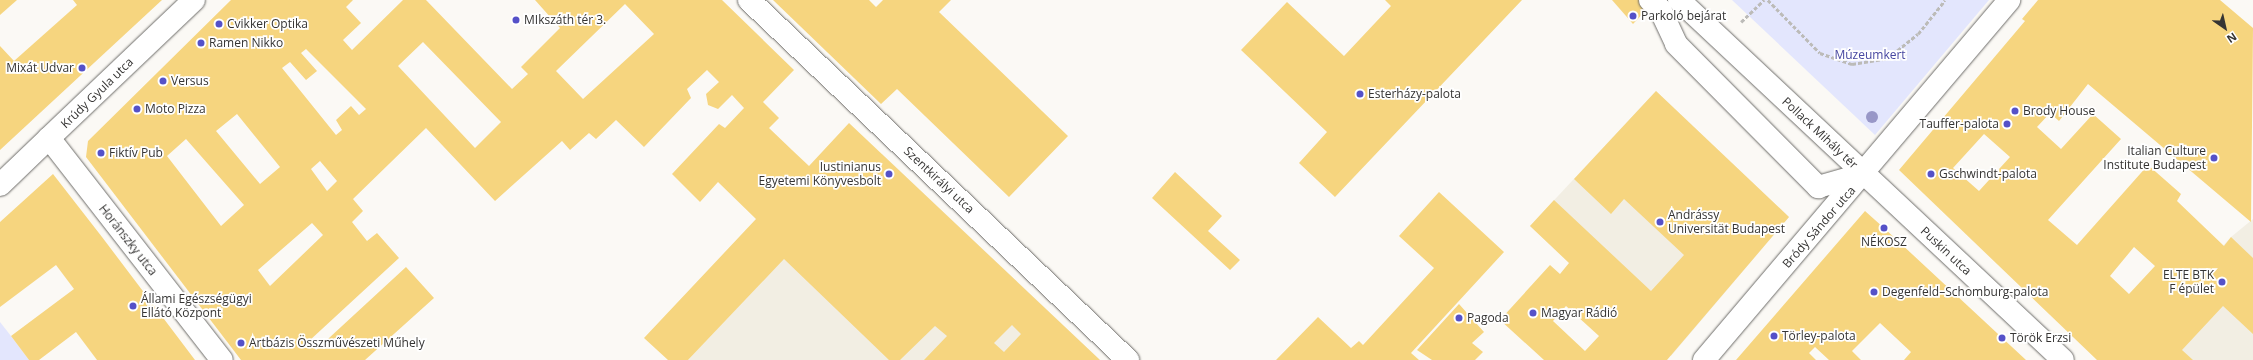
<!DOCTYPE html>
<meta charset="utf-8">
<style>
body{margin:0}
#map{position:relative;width:2253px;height:360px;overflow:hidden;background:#fbf9f5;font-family:"Open Sans",sans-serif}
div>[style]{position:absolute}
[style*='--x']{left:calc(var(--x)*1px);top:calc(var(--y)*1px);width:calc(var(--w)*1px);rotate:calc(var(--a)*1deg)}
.built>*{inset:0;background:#f2eee3}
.green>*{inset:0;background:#e3e6fd}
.building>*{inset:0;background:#f6d57f}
.path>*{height:2.5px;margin-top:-1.25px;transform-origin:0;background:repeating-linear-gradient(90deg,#bcbbb8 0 4px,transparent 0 6px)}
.roads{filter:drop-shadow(0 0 1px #6e6d6a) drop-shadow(0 0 1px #6e6d6a)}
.pedestrian>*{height:22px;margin:-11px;padding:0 11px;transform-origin:11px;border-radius:11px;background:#fff}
.minor>*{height:22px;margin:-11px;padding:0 11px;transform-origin:11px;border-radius:11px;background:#fff}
.trees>*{width:12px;height:12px;margin:-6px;border-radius:50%;background:#9897c7}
.dots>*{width:11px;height:11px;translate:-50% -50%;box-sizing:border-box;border:2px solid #fff;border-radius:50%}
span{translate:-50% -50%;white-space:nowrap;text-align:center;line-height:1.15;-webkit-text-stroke:3.5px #fff;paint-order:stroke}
.poi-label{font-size:12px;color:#353433}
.left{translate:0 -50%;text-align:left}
.right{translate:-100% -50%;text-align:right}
.park-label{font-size:12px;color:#4747a1}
.street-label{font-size:12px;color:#353433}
.north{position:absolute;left:2205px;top:8px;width:40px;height:40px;-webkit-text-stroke:3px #fff;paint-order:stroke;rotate:146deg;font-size:11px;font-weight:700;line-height:16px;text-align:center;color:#353433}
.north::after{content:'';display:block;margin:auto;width:14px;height:18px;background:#353433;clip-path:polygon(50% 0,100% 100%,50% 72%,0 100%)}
</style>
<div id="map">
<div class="built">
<i style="clip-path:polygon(1656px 91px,1789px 217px,1671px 356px,1530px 226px)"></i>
<i style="clip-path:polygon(882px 154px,1100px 360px,688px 360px)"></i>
<i style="clip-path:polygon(2253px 219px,2253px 360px,2118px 360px,2231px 237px)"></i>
</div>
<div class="green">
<i style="clip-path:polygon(1732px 0,1989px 0,1875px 135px)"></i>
<i style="clip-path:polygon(0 322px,11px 336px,29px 360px,0 360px)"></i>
</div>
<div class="building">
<i style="clip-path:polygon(0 0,17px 0,0 15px)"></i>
<i style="clip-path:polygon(73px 0,162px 0,0 150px,0 46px,14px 61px,77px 5px)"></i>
<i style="clip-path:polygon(evenodd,231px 0,353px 0,346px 7px,361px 23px,343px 40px,352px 50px,403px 0,426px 0,512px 89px,528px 74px,521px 67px,560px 28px,535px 0,722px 0,794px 70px,763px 102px,779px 118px,769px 128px,792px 150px,809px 166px,849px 123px,1100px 360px,924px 360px,947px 336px,935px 326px,900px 360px,889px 360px,784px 259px,688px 360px,668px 360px,644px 338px,756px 219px,718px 182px,700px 202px,672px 174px,719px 124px,725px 128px,744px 108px,732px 95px,718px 109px,708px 105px,706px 94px,719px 82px,707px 70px,687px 89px,691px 98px,644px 147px,616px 120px,596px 139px,589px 133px,570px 150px,562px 141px,495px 201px,426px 128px,353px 199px,363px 211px,352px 222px,367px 241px,377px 233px,399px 258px,309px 341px,316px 350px,406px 267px,434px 298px,365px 360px,241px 360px,86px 157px,88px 141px,231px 0,625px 4px,654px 34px,583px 99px,556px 71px,625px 4px,231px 0,423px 42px,501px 122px,475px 148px,398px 66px,423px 42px,231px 0,306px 49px,366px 109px,359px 115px,351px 106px,336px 120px,342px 130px,336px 135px,282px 68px,290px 62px,306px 80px,317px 71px,301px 53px,306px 49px,231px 0,237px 114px,280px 167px,260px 184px,216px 131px,237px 114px,231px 0,186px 139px,244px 205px,221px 226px,167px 156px,186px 139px,231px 0,320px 161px,337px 181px,327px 191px,311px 169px,320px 161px,231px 0,312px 223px,323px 235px,270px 286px,258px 270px,312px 223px,231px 0,1012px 325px,1021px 334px,1004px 352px,994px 343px,1012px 325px)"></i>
<i style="clip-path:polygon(773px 0,869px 0,876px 7px,883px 0,951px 0,939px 12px,1068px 136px,1009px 197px,897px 89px,881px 104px)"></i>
<i style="clip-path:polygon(1385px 0,1522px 0,1335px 197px,1299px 163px,1327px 132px,1241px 50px,1287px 2px,1344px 56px,1391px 6px)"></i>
<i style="clip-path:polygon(1612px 0,1639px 0,1648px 8px,1633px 24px)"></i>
<i style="clip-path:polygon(evenodd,2038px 0,2220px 0,2253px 28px,2251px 222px,2088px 84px,2059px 121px,2050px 113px,2037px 127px,2061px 149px,2093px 114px,2121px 139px,2048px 220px,2077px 245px,2148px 165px,2181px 194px,2177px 201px,2224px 246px,2231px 237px,2253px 258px,2253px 334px,2223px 306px,2182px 350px,2193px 360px,2097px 360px,1899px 170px,2025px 21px,2022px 19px,2038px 0,1984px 134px,2010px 157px,1979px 191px,1953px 168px,1984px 134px,2038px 0,2134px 247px,2155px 266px,2129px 294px,2110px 276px,2134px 247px)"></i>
<i style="clip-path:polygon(evenodd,1656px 91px,1789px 217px,1667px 360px,1544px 360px,1500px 320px,1550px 265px,1560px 274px,1569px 263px,1530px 226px,1554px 200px,1651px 291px,1684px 255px,1624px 199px,1611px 214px,1574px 179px,1656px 91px,1566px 306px,1599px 336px,1585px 351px,1553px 321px,1566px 306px)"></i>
<i style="clip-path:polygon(1175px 172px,1222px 216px,1208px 231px,1240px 260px,1230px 270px,1152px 198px)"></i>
<i style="clip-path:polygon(53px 174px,102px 237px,195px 360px,97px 360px,76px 332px,39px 360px,29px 360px,11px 336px,74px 289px,56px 265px,0 307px,0 222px)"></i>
<i style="clip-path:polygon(1439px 192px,1504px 252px,1411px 353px,1419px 360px,1276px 360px,1318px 317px,1351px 348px,1359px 341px,1363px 345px,1434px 268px,1399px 236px)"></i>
<i style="clip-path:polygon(1865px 211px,1884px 228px,2026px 360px,1904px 360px,1911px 352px,1880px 323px,1852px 351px,1861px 360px,1829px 360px,1815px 347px,1809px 353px,1816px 360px,1736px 360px)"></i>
<i style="clip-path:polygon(1459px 304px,1484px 332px,1472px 343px,1483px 352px,1475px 360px,1432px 360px,1417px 350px)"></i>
</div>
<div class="path">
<i style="--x:1768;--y:0;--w:74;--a:45.5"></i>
<i style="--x:1820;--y:53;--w:34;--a:19"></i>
<i style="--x:1852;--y:64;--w:36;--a:-9"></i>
<i style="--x:1888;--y:58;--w:38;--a:-39"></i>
<i style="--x:1918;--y:34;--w:43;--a:-51.5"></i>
<i style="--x:1741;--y:22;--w:32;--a:-44"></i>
</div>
<div class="roads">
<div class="pedestrian">
<i style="--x:1650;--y:0;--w:13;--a:42"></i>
<i style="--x:1660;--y:9;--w:38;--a:65"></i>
<i style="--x:1676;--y:44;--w:202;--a:45.2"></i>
<i style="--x:1818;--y:187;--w:48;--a:-15.8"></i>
<i style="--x:49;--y:138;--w:200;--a:-43.6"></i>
</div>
<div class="minor">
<i style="--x:749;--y:0;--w:523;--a:43.53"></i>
<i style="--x:1679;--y:0;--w:526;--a:43.15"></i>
<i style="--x:0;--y:185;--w:68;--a:-43.8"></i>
<i style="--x:49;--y:138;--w:281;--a:52.1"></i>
<i style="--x:1704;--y:360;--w:472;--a:-49.7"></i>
</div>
</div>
<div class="trees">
<i style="left:1872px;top:117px"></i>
</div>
<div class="dots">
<i style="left:1633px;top:16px;background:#5551c8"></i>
<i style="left:516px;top:20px;background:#5551c8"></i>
<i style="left:219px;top:24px;background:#5551c8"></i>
<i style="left:201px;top:43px;background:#5551c8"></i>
<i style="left:82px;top:68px;background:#5551c8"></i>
<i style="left:163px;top:81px;background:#5551c8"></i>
<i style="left:1360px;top:94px;background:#5551c8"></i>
<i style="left:137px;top:109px;background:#5551c8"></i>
<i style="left:2015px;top:111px;background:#5551c8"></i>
<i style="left:2007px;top:124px;background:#5551c8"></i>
<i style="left:101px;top:153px;background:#5551c8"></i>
<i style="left:2214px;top:158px;background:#5551c8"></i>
<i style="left:889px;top:174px;background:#5551c8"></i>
<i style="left:1931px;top:174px;background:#5551c8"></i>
<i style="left:1660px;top:222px;background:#5551c8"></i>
<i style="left:1884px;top:228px;background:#5551c8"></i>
<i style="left:2222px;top:282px;background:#5551c8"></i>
<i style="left:1874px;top:292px;background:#5551c8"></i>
<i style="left:133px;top:306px;background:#5551c8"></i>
<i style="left:1533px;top:313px;background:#5551c8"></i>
<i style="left:1459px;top:318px;background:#5551c8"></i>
<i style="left:1774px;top:336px;background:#5551c8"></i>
<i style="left:2002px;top:338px;background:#5551c8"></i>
<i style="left:241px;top:343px;background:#5551c8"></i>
</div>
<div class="poi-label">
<span class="left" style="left:1641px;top:16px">Parkoló bejárat</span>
<span class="left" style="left:524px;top:20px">MIkszáth tér 3.</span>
<span class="left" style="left:227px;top:24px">Cvikker Optika</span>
<span class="left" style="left:209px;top:43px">Ramen Nikko</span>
<span class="right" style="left:74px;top:68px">Mixát Udvar</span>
<span class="left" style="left:171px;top:81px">Versus</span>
<span class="left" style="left:1368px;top:94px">Esterházy-palota</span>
<span class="left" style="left:145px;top:109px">Moto Pizza</span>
<span class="left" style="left:2023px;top:111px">Brody House</span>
<span class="right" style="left:1999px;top:124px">Tauffer-palota</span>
<span class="right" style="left:2206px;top:158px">Italian Culture<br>Institute Budapest</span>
<span class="left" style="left:109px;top:153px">Fiktív Pub</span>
<span class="right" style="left:881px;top:174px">Iustinianus<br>Egyetemi Könyvesbolt</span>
<span class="left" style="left:1939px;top:174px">Gschwindt-palota</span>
<span class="left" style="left:1668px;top:222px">Andrássy<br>Universität Budapest</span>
<span style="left:1884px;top:242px">NÉKOSZ</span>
<span class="right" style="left:2214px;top:282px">ELTE BTK<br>F épület</span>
<span class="left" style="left:1882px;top:292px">Degenfeld–Schomburg-palota</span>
<span class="left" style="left:141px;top:306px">Állami Egészségügyi<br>Ellátó Központ</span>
<span class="left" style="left:1541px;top:313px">Magyar Rádió</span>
<span class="left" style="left:1467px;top:318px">Pagoda</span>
<span class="left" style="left:1782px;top:336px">Törley-palota</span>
<span class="left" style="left:2010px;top:338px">Török Erzsi</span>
<span class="left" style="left:249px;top:343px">Artbázis Összművészeti Műhely</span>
</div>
<div class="park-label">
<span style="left:1870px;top:55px">Múzeumkert</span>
</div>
<div class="street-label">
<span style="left:97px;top:93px;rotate:-44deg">Krúdy Gyula utca</span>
<span style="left:1820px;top:133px;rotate:43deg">Pollack Mihály tér</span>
<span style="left:939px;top:180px;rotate:43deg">Szentkirályi utca</span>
<span style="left:1819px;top:227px;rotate:-49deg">Bródy Sándor utca</span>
<span style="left:128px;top:240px;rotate:52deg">Horánszky utca</span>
<span style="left:1946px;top:251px;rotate:43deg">Puskin utca</span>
</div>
<div class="north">N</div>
</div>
